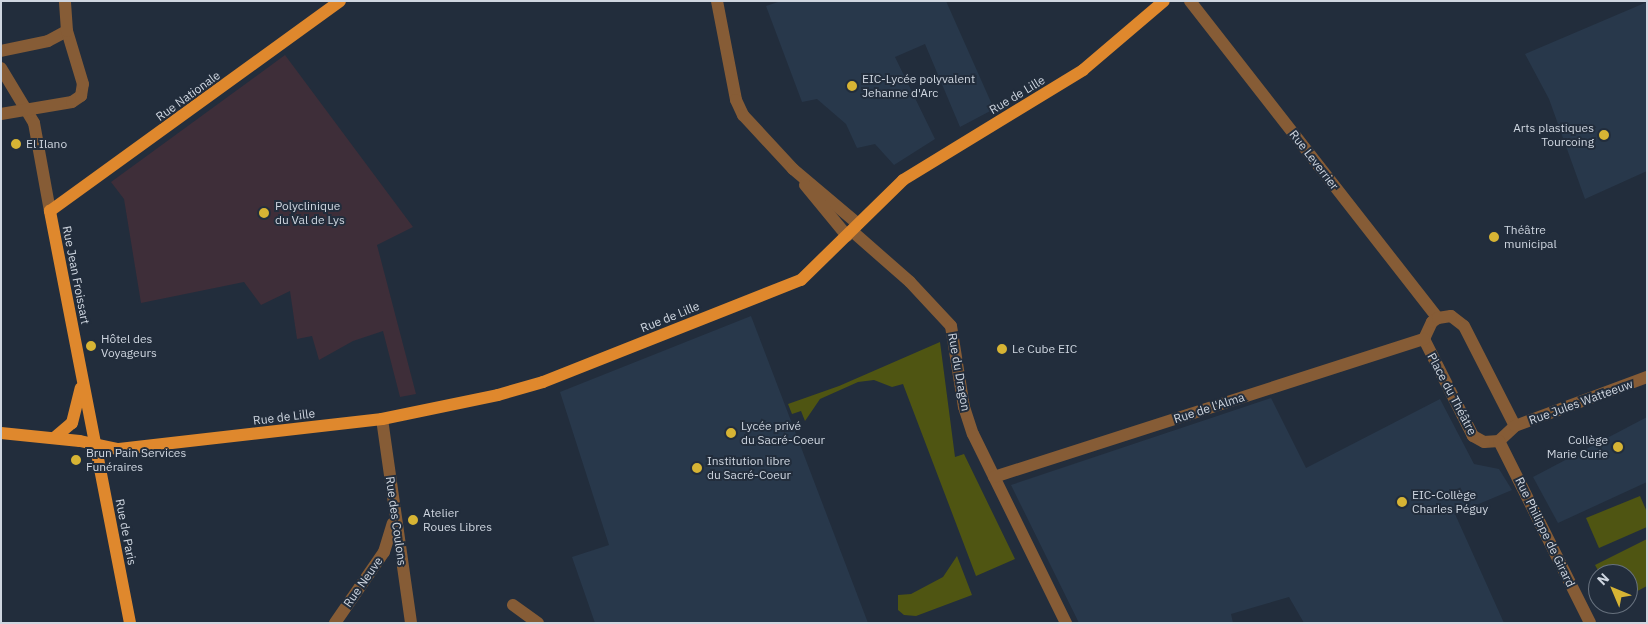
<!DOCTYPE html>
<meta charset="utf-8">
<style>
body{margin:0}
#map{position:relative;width:1648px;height:624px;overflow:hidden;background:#222d3c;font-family:"IBM Plex Sans",sans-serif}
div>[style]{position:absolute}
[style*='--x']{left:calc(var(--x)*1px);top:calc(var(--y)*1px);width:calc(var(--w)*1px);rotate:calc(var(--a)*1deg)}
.built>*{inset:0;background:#28384b}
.medical>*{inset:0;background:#3e2e39}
.green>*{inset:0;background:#4f5512}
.minor>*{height:12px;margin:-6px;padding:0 6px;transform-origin:6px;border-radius:6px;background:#865c36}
.major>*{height:12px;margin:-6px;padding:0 6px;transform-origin:6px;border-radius:6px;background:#df882d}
.dots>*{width:14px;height:14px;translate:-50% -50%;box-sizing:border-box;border:2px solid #222d3c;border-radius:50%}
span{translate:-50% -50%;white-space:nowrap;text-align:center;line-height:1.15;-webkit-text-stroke:4px #222d3c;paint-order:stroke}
.poi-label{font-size:12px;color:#cfd6e0}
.left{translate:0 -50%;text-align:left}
.right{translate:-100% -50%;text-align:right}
.street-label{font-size:12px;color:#cfd6e0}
.frame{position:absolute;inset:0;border:2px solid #cfd6e0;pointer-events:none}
.north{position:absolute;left:1588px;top:564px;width:50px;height:50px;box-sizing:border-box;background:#222d3c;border:1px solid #67717e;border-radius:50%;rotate:315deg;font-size:14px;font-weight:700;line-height:20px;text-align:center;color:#cfd6e0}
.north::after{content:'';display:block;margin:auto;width:18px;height:22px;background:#d7b434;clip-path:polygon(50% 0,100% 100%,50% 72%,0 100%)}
</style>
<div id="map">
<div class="built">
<i style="clip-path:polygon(781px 1px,946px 1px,994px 109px,960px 127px,925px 44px,895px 57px,935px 139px,894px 165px,875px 144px,857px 148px,846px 124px,817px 99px,802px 102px,766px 6px)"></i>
<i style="clip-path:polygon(1647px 2px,1647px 171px,1585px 199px,1549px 99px,1525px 54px)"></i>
<i style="clip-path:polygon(751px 316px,868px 623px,595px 623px,572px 557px,609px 545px,560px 392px)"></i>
<i style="clip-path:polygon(1271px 398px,1306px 468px,1440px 399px,1474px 464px,1499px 469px,1512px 490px,1455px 514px,1504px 623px,1304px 623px,1289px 597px,1231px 614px,1233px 623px,1079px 623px,1011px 485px)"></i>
<i style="clip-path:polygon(1647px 417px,1647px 482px,1558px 523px,1533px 477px)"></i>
</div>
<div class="medical">
<i style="clip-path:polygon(285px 55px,413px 227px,377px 245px,416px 394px,400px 397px,383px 331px,353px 341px,319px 360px,312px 336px,297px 339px,290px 291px,261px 305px,244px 282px,141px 303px,124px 199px,111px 182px)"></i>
</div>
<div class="green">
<i style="clip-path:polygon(940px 342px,955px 457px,964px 454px,1015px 559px,976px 576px,903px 384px,892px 387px,874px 380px,858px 382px,820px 399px,805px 421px,801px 411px,792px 414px,788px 404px,839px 386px)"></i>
<i style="clip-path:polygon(1640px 496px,1647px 512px,1647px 527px,1599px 548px,1586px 518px)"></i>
<i style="clip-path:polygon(1647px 539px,1647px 586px,1628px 596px,1628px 574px,1600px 574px,1595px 565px)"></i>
<i style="clip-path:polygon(957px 556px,972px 595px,916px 616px,904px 615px,898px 610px,898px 595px,911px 594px,943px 577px)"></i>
</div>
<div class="minor">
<i style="--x:717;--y:1;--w:101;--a:79.1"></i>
<i style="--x:736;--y:100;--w:17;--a:65"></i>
<i style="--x:743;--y:115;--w:74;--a:47.2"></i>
<i style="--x:793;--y:169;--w:85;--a:40.2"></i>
<i style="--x:1190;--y:1;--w:402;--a:52"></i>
<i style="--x:1;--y:51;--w:48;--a:-12"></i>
<i style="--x:48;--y:41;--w:21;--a:-28"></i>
<i style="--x:1;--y:68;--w:64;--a:59"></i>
<i style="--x:34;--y:123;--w:89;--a:79.7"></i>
<i style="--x:1;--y:114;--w:72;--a:-9.6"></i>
<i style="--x:72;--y:102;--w:11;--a:-34"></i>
<i style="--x:81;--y:96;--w:12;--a:-81"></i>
<i style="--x:83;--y:84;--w:55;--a:-106.8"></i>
<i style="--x:67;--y:31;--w:30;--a:-94"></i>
<i style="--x:805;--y:185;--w:66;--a:50.5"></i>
<i style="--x:852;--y:231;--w:77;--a:41.3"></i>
<i style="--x:910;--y:282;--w:60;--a:47"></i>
<i style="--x:951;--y:326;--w:82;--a:80.9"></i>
<i style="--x:964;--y:407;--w:28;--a:72"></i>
<i style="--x:973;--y:434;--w:211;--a:63.8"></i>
<i style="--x:1451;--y:316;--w:16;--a:38"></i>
<i style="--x:1464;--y:326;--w:112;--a:63"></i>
<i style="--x:1515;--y:426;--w:22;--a:137"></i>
<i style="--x:1499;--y:441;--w:15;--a:176"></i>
<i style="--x:1484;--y:442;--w:13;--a:-151"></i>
<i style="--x:1473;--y:436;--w:109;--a:-116.8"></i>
<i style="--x:1424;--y:339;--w:19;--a:-65"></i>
<i style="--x:1432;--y:322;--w:7;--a:-34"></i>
<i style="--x:1438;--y:318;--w:13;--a:-9"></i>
<i style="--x:382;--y:419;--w:206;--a:81.9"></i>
<i style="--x:1515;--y:426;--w:141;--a:-20.4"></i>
<i style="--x:1499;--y:441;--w:203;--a:63.4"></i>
<i style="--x:994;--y:477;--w:452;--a:-17.8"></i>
<i style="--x:513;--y:605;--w:31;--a:36"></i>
<i style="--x:335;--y:623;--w:86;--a:-55.4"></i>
<i style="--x:384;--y:552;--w:30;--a:-73"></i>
</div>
<div class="major">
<i style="--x:1;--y:433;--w:79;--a:5.8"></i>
<i style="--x:80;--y:441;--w:40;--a:12"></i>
<i style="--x:119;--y:449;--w:265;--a:-6.5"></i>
<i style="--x:382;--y:419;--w:118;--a:-11.7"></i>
<i style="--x:498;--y:395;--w:47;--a:-16.1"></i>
<i style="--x:543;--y:382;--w:277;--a:-21.6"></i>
<i style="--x:801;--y:280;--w:143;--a:-44.4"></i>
<i style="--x:903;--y:180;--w:211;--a:-31.4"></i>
<i style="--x:1083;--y:70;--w:106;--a:-40.4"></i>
<i style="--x:54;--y:438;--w:23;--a:-40"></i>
<i style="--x:72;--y:423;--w:36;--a:-76"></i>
<i style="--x:130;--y:623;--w:420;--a:-101"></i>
<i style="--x:50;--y:211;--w:358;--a:-35.9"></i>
</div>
<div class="dots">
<i style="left:852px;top:86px;background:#d7b434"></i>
<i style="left:1604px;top:135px;background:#d7b434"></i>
<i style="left:16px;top:144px;background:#d7b434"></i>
<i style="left:264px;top:213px;background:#d7b434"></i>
<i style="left:1494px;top:237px;background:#d7b434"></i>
<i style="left:91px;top:346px;background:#d7b434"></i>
<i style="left:1002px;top:349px;background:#d7b434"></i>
<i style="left:731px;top:433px;background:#d7b434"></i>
<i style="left:1618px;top:447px;background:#d7b434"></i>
<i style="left:76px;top:460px;background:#d7b434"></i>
<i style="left:697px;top:468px;background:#d7b434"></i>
<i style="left:1402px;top:502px;background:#d7b434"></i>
<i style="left:413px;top:520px;background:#d7b434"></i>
</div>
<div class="poi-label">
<span class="left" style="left:862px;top:86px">EIC-Lycée polyvalent<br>Jehanne d'Arc</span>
<span class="right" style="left:1594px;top:135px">Arts plastiques<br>Tourcoing</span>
<span class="left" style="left:26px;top:144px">El Ilano</span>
<span class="left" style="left:275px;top:213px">Polyclinique<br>du Val de Lys</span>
<span class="left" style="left:1504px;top:237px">Théâtre<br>municipal</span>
<span class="left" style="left:101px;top:346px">Hôtel des<br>Voyageurs</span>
<span class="left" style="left:1012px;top:349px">Le Cube EIC</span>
<span class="left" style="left:741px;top:433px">Lycée privé<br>du Sacré-Coeur</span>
<span class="right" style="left:1608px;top:447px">Collège<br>Marie Curie</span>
<span class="left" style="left:86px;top:460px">Brun Pain Services<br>Funéraires</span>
<span class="left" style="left:707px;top:468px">Institution libre<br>du Sacré-Coeur</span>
<span class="left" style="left:1412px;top:502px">EIC-Collège<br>Charles Péguy</span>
<span class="left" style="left:423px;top:520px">Atelier<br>Roues Libres</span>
</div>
<div class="street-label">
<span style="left:1017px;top:95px;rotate:-31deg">Rue de Lille</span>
<span style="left:188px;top:96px;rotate:-36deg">Rue Nationale</span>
<span style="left:1314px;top:160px;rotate:52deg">Rue Leverrier</span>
<span style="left:76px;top:275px;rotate:79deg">Rue Jean Froissart</span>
<span style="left:670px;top:317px;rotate:-22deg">Rue de Lille</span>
<span style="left:959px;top:372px;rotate:80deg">Rue du Dragon</span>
<span style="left:1452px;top:394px;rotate:62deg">Place du Théâtre</span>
<span style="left:1581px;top:402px;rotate:-20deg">Rue Jules Watteeuw</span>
<span style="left:1209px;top:408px;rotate:-18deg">Rue de l'Alma</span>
<span style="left:284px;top:417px;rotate:-7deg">Rue de Lille</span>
<span style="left:396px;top:521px;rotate:82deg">Rue des Coulons</span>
<span style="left:126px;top:532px;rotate:79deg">Rue de Paris</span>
<span style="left:1545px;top:532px;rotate:64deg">Rue Philippe de Girard</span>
<span style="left:363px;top:582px;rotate:-55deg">Rue Neuve</span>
</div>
<div class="frame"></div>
<div class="north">N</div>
</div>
